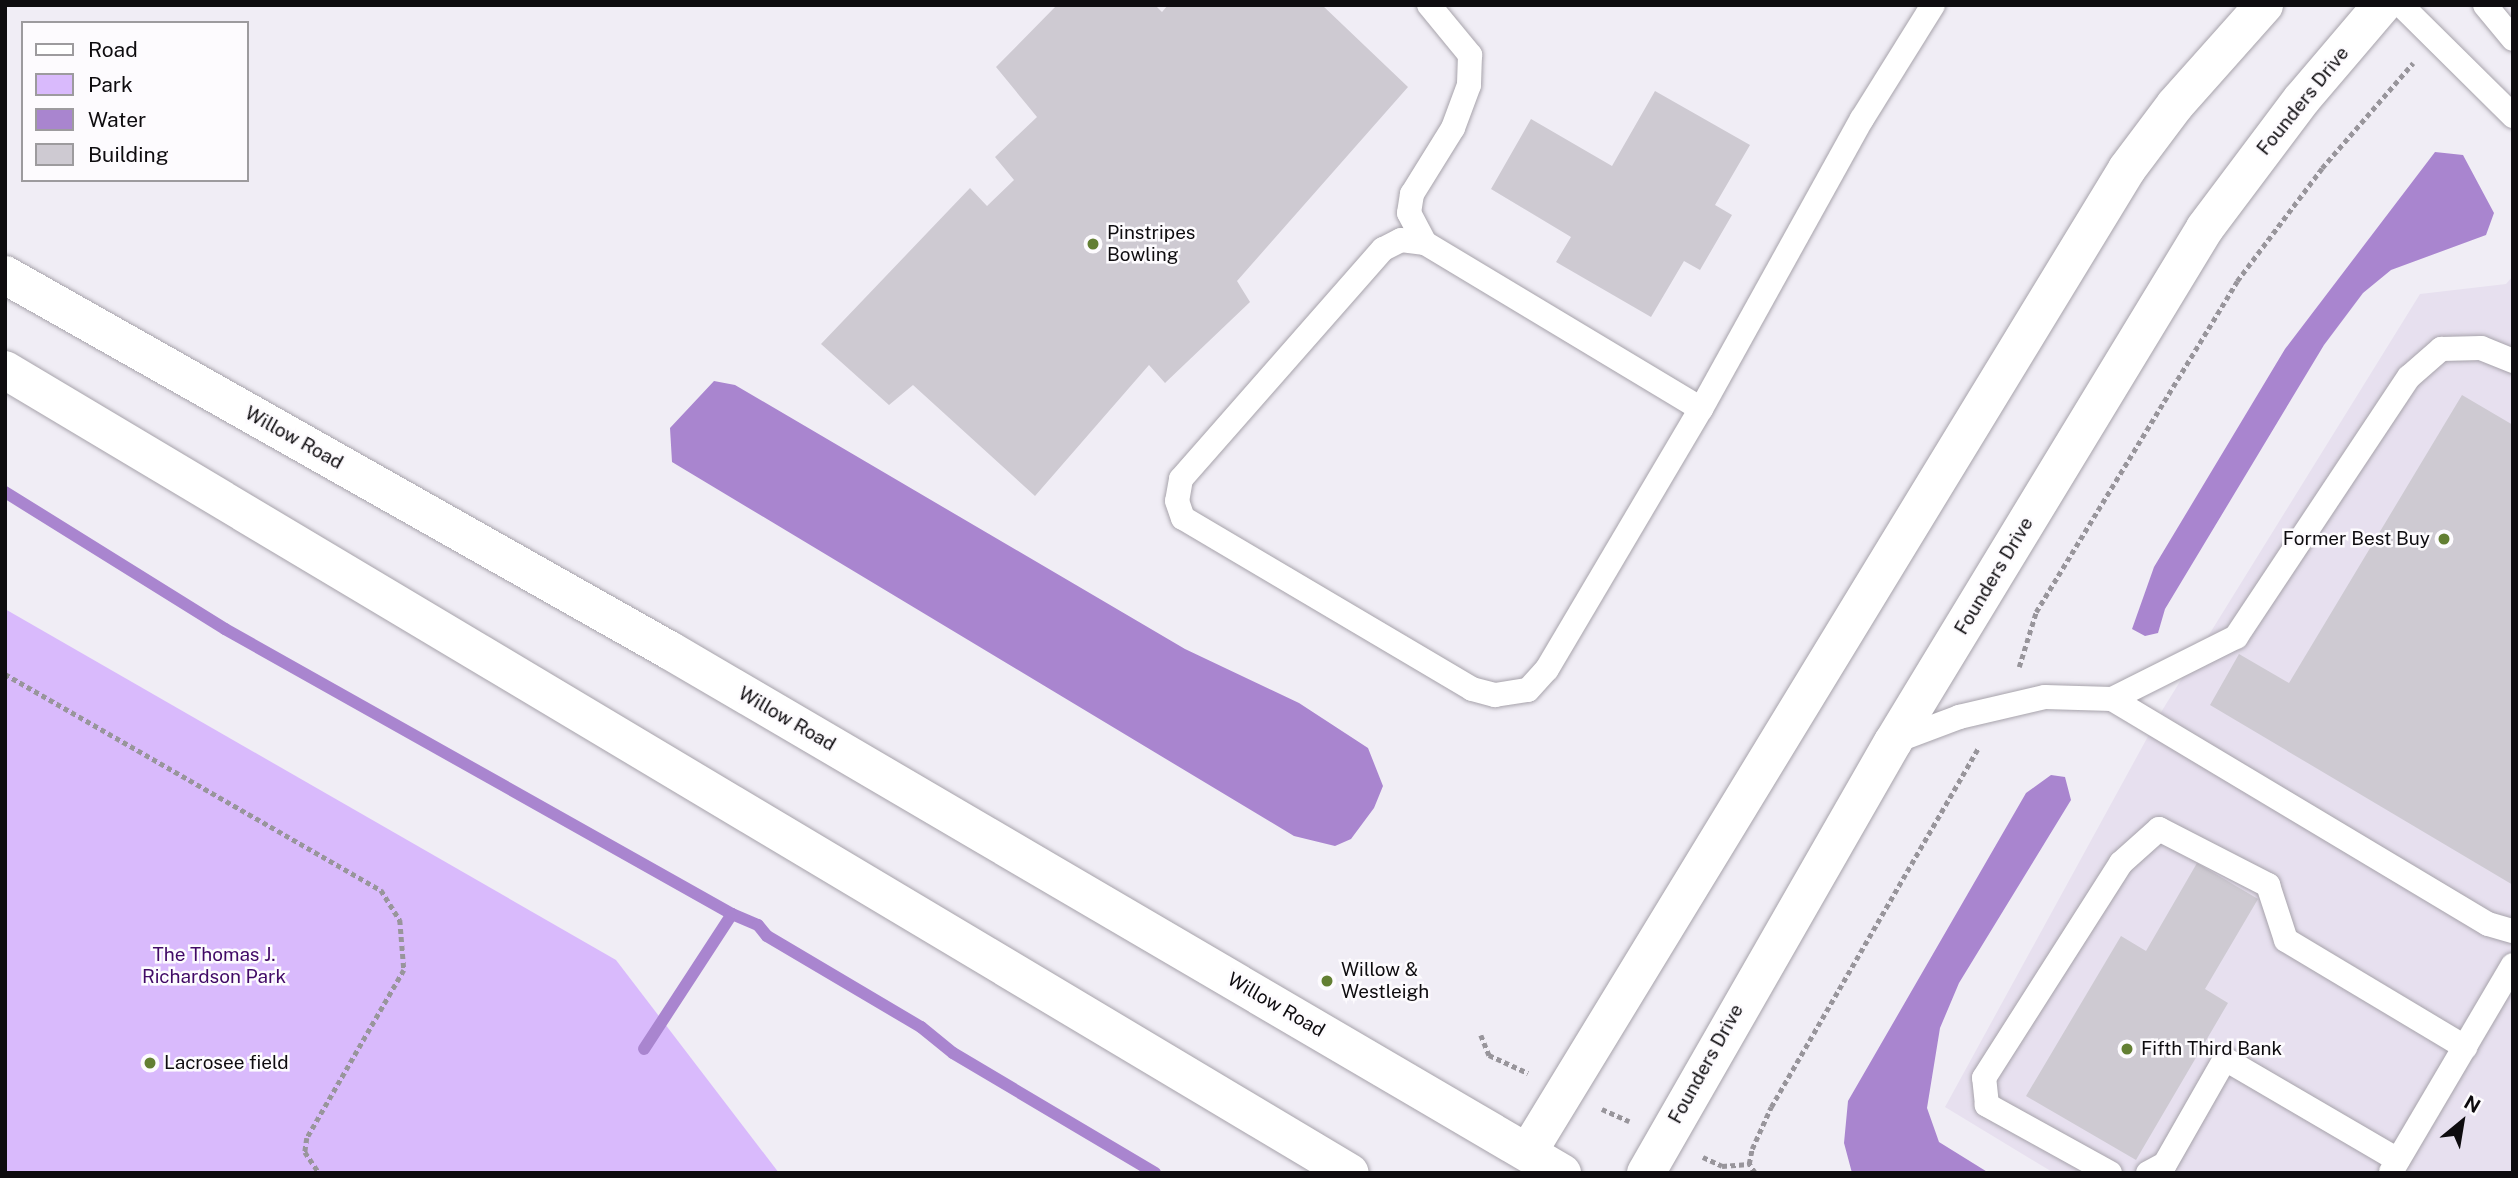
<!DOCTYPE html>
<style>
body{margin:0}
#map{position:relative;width:2518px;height:1178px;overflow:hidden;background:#f0edf5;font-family:"Public Sans",sans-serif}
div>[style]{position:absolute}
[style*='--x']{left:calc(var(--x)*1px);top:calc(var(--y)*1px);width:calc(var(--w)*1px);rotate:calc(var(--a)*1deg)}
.built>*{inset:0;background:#e7e0ef}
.green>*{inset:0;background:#d9bafc}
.water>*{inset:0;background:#a985cf}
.stream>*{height:12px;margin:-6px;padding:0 6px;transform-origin:6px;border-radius:6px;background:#a985cf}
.building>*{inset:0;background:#cecad2}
.path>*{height:4.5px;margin-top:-2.25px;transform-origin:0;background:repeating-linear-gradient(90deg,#98959b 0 5px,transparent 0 8.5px)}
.roads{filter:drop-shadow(0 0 2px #a7a3ab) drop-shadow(0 0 2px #a7a3ab)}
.lane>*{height:24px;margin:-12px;padding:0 12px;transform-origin:12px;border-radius:12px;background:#fff}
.secondary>*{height:38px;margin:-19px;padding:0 19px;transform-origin:19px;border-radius:19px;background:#fff}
.primary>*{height:38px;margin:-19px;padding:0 19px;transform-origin:19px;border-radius:19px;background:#fff}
.dots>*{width:19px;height:19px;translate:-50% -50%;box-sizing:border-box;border:4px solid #fdfbfe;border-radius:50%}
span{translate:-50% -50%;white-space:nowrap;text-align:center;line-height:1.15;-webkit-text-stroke:5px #fdfbfe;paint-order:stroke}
.street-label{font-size:19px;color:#0e0c0f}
.poi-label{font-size:19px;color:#0e0c0f}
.left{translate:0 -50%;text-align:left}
.right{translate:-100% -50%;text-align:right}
.park-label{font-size:19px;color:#410a66}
.frame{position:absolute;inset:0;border:7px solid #0e0c0f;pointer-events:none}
.legend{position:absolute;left:21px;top:21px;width:228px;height:161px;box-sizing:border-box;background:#fdfbfe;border:2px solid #9d9b9e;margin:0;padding:9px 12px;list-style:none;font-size:21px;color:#0e0c0f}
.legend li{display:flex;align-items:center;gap:14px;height:35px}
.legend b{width:35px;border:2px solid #9d9b9e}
.north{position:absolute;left:2427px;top:1087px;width:70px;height:70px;-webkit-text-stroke:5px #fdfbfe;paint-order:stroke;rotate:30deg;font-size:19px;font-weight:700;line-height:28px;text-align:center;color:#0e0c0f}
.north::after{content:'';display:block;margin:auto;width:24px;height:32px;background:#0e0c0f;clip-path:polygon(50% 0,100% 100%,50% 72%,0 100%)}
</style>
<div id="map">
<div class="built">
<i style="clip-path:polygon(2513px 276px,2513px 1173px,2054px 1173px,1945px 1107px,2163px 709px,2420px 294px,2506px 284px)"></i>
</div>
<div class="green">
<i style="clip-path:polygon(5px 609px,616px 960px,779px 1173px,5px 1173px)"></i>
</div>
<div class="water">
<i style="clip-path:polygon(2435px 152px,2463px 155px,2494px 213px,2486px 235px,2391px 270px,2363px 293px,2324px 345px,2165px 609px,2158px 633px,2145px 636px,2132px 629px,2154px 567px,2285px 349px)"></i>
<i style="clip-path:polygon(714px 381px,735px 385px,1185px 649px,1299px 703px,1368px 748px,1383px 786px,1374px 808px,1351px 839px,1335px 846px,1294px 836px,672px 462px,670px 428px)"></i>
<i style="clip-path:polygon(2051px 775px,2065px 777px,2071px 800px,1959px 983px,1940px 1028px,1927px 1108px,1939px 1142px,1989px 1173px,1852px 1173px,1844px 1143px,1848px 1101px,2026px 793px)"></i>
</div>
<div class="stream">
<i style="--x:5;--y:492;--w:259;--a:31.9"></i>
<i style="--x:225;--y:629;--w:582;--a:29.34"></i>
<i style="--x:732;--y:914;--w:161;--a:123.1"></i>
<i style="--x:732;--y:914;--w:28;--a:23"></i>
<i style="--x:758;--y:925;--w:14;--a:51"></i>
<i style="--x:767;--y:936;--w:179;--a:30.6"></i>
<i style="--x:921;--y:1027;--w:41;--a:39.1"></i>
<i style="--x:953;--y:1053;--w:235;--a:30.7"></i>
</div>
<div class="building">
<i style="clip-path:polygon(1057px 5px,1155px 5px,1162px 12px,1168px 5px,1322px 5px,1408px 87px,1237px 281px,1250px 302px,1165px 383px,1149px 365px,1035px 496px,913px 385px,889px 405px,821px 344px,970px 188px,987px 206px,1014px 180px,995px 157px,1037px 117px,996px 67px)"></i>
<i style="clip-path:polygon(1655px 91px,1750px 145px,1715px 205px,1732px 215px,1700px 270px,1684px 261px,1651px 317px,1556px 262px,1571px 237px,1491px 189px,1531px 119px,1612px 166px)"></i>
<i style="clip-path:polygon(2462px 395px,2513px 425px,2513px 885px,2210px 705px,2239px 654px,2289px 683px)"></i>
<i style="clip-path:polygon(2197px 863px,2258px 899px,2205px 989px,2228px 1003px,2136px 1160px,2026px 1096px,2121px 936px,2146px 951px)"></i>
</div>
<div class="path">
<i style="--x:2019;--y:667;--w:58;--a:-72.8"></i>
<i style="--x:2036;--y:612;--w:387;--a:-58.7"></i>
<i style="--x:2237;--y:281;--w:141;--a:-53"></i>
<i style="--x:2322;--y:168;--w:139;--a:-49.1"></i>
<i style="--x:5;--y:674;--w:434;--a:29.9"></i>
<i style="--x:381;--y:890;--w:36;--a:58"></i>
<i style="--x:400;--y:920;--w:50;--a:85.4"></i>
<i style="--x:404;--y:970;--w:194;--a:120"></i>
<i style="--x:307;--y:1138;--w:14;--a:98"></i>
<i style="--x:305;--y:1152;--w:25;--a:56"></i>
<i style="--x:1481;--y:1035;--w:22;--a:68"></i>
<i style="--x:1489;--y:1055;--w:43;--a:24.8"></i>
<i style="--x:1602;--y:1109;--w:30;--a:24"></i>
<i style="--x:1703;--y:1157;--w:21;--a:25"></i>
<i style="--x:1722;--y:1166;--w:27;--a:-4"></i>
<i style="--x:1755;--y:1173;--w:11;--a:-124"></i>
<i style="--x:1749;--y:1164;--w:15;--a:-79"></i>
<i style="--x:1752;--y:1149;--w:46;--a:-65.7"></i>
<i style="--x:1771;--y:1107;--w:414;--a:-60"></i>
</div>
<div class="roads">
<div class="lane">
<i style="--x:1429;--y:5;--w:65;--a:50.6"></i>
<i style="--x:1470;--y:55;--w:30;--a:92"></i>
<i style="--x:1469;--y:85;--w:46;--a:110.4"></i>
<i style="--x:1453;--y:128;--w:78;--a:121.8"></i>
<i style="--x:1412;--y:194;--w:19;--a:99"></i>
<i style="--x:1409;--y:213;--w:34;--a:62"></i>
<i style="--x:1425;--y:243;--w:322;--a:31"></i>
<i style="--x:2401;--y:5;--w:158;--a:44.7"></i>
<i style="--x:2485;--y:5;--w:44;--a:50.5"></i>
<i style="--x:1425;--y:243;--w:24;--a:-173"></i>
<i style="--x:1401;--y:240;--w:20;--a:153"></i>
<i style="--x:1383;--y:249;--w:306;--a:131.3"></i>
<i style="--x:1181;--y:479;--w:22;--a:100"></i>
<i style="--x:1177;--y:501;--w:18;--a:71"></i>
<i style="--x:1183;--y:518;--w:336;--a:30.6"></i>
<i style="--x:1472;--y:689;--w:24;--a:15"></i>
<i style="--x:1495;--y:695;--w:33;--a:-9"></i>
<i style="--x:1528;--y:690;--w:28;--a:-48"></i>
<i style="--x:1547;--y:669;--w:302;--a:-59.4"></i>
<i style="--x:1701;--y:409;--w:332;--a:-61"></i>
<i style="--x:1862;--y:119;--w:134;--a:-58.1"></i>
<i style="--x:2112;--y:699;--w:438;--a:30.9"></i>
<i style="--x:2488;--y:924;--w:26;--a:16"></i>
<i style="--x:1893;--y:742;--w:71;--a:-20.7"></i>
<i style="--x:1959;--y:717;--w:88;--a:-13.1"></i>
<i style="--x:2045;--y:697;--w:67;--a:1.7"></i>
<i style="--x:2112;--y:699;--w:139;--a:-26.6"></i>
<i style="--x:2236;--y:637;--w:312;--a:-56.4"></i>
<i style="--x:2409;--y:377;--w:43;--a:-41.2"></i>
<i style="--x:2441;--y:349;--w:40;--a:-1.4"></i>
<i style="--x:2481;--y:348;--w:35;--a:22"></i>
<i style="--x:2391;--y:1172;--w:240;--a:-59.5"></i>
<i style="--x:2110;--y:1173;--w:141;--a:-151.1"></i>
<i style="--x:1987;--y:1105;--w:27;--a:-96"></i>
<i style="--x:1984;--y:1078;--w:255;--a:-57.5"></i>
<i style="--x:2121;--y:863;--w:51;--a:-41.8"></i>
<i style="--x:2159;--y:829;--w:123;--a:27.2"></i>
<i style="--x:2268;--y:885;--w:58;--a:71.9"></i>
<i style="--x:2286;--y:940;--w:209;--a:30.9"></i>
<i style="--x:2148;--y:1173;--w:19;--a:-28"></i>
<i style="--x:2165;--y:1164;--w:121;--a:-60.3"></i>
<i style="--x:2225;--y:1059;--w:200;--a:30.3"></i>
</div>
<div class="secondary">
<i style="--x:1528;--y:1152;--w:1151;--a:-58.64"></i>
<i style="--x:2127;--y:169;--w:80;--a:-53.1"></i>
<i style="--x:2175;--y:105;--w:134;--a:-48.3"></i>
<i style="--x:1646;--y:1173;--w:497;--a:-60.2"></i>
<i style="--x:1893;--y:742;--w:601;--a:-58.74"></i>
<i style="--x:2205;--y:228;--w:161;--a:-53.1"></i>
<i style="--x:2302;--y:99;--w:123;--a:-49.6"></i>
</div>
<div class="primary">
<i style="--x:5;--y:275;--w:763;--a:29.46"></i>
<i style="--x:669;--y:650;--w:1035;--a:30.36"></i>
<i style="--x:5;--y:370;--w:1566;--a:30.84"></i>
</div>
</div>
<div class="dots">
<i style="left:1093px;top:244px;background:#637f33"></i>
<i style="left:2444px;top:539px;background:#637f33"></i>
<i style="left:1327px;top:981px;background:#637f33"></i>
<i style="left:2127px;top:1049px;background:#637f33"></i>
<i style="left:150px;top:1063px;background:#637f33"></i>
</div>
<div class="street-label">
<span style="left:2303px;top:101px;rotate:-51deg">Founders Drive</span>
<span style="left:294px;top:438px;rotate:29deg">Willow Road</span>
<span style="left:1994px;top:576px;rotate:-59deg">Founders Drive</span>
<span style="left:787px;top:719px;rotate:30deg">Willow Road</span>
<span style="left:1276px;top:1005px;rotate:30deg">Willow Road</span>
<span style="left:1706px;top:1064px;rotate:-61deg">Founders Drive</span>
</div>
<div class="poi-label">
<span class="left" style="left:1107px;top:244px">Pinstripes<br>Bowling</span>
<span class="right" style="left:2430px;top:539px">Former Best Buy</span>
<span class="left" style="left:1341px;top:981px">Willow &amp;<br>Westleigh</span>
<span class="left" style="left:2141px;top:1049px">Fifth Third Bank</span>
<span class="left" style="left:164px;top:1063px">Lacrosee field</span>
</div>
<div class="park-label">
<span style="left:214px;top:966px">The Thomas J.<br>Richardson Park</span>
</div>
<div class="frame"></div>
<ul class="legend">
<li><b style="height:9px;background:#fff"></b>Road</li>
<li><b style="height:19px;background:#d9bafc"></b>Park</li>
<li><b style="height:19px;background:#a985cf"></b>Water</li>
<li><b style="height:19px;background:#cecad2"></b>Building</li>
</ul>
<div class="north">N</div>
</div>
